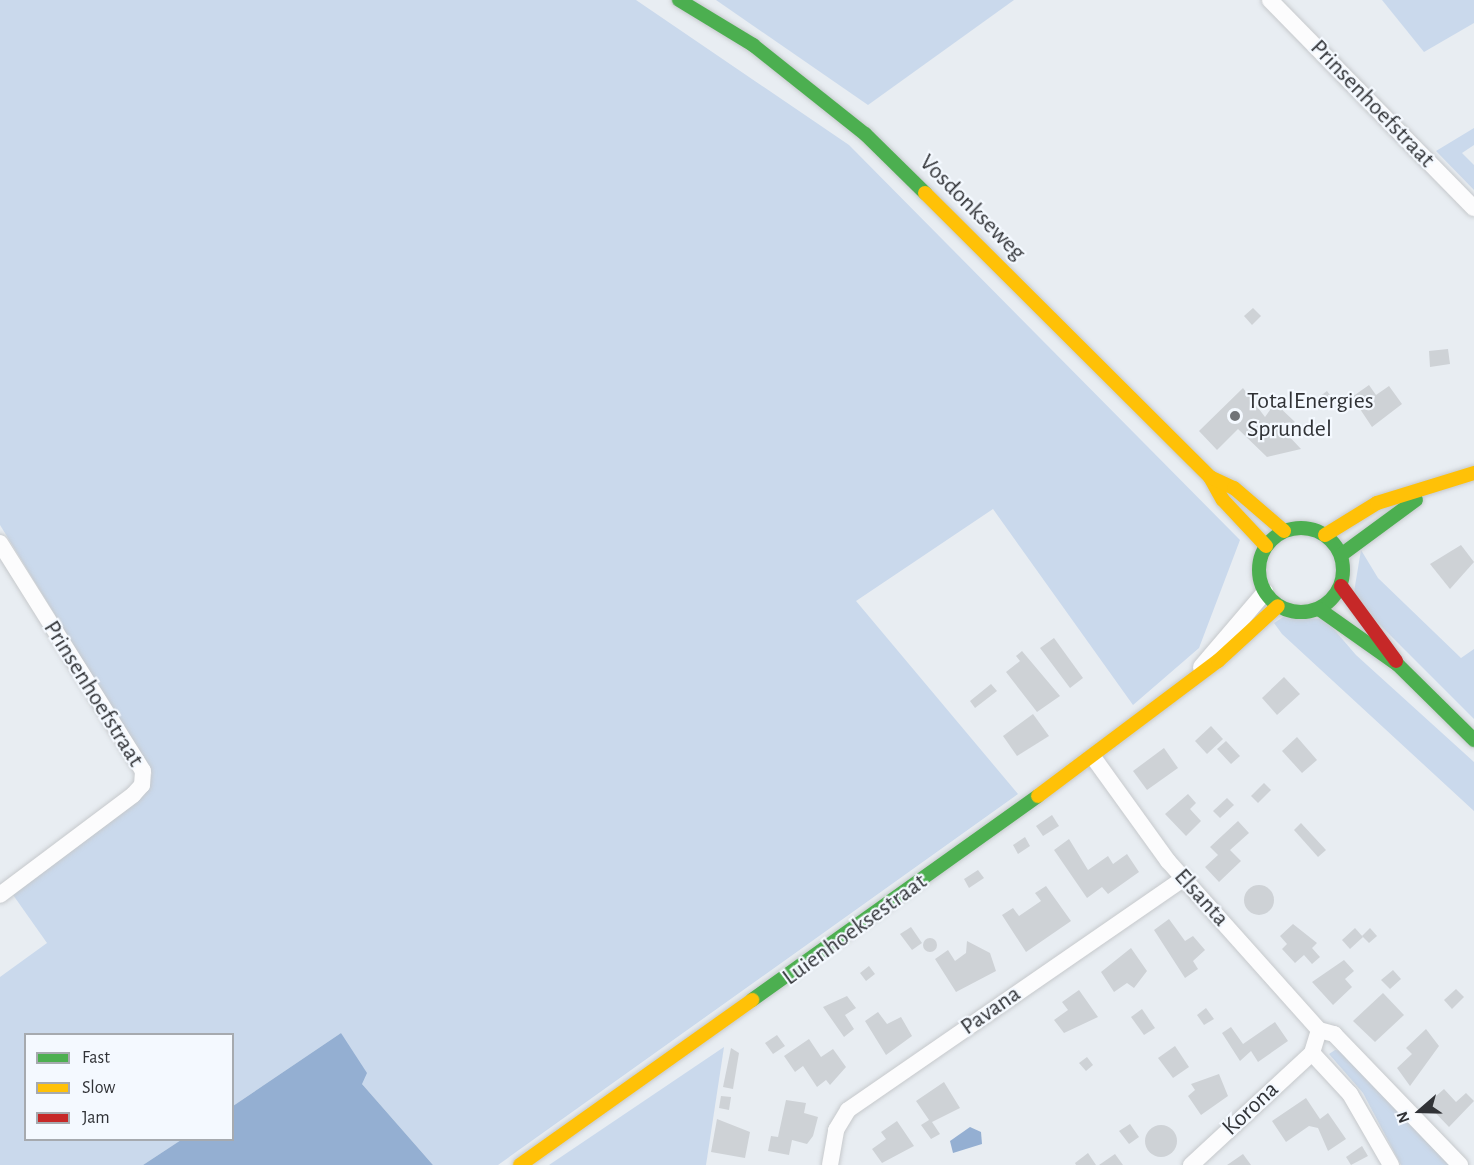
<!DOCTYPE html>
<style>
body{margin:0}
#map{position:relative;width:1474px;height:1165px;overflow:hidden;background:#e8edf2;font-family:"Alegreya Sans",sans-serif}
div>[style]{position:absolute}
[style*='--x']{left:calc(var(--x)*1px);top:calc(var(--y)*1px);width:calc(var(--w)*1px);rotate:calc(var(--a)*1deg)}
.green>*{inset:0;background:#cad9ec}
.water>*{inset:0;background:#94afd2}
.building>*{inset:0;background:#ced2d6}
.round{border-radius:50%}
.roads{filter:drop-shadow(0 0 2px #c6c9cc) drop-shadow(0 0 2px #c6c9cc)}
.street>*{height:16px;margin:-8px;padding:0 8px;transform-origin:8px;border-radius:8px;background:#fcfcfd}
.fast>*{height:14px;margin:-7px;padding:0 7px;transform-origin:7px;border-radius:7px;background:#4caf50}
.fast>.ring{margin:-7px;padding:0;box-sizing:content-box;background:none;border:14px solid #4caf50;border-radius:50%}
.slow>*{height:14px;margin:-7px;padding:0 7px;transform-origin:7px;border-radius:7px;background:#ffc107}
.jam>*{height:14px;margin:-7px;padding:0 7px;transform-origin:7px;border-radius:7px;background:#c62828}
.dots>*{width:16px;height:16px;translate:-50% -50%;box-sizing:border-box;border:3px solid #f4f9ff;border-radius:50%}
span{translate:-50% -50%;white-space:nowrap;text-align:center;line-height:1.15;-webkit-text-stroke:4.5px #f4f9ff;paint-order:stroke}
.street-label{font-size:24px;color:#313337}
.poi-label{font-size:24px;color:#313337}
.left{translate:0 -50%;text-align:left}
.legend{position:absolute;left:24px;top:1033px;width:210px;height:108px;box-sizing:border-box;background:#f4f9ff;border:2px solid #a6aaaf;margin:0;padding:8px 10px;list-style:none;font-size:18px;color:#313337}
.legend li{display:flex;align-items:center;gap:12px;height:30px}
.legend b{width:30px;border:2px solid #a6aaaf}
.north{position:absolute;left:1390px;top:1081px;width:60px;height:60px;-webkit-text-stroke:4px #f4f9ff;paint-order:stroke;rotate:250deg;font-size:16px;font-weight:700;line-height:24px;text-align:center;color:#313337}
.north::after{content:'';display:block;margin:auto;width:21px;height:27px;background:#313337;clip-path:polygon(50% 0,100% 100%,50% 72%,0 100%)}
</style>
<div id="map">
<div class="green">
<i style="clip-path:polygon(0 0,636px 0,849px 145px,1240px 540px,1199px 648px,1133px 705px,993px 509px,856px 601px,1018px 794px,498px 1165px,433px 1165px,362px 1084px,341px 1033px,233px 1106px,232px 1034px,26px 1034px,26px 1140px,181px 1140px,143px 1165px,0 1165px,0 977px,47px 943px,11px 892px,147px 788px,152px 773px,0 525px)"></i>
<i style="clip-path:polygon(716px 0,1014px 0,868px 105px)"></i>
<i style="clip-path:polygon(1382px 0,1474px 0,1474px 23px,1424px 52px)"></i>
<i style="clip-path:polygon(1474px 128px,1474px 145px,1462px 153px,1474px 165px,1474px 190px,1436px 151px)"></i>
<i style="clip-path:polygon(1361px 550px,1378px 578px,1461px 658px,1474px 649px,1474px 719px,1353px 598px)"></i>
<i style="clip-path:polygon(1283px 617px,1325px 619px,1356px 655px,1474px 762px,1474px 811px,1282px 634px,1274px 623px)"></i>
<i style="clip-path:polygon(724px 1047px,706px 1165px,549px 1165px)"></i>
<i style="clip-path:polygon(1335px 1050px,1342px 1051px,1450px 1165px,1401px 1165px,1363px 1093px,1329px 1054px)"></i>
</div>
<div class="water">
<i style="clip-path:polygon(341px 1033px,367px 1073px,362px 1084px,433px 1165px,143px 1165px,181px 1140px,232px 1140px,233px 1106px)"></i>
<i style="clip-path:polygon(970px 1127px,981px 1132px,982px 1144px,953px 1153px,950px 1141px)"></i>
</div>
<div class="building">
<i style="clip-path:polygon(1253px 308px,1261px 316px,1252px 325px,1244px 316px)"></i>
<i style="clip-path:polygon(1448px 349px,1450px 364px,1430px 367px,1429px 351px)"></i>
<i style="clip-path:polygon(1369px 385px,1376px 395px,1389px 386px,1402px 404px,1372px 427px,1352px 397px)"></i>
<i style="clip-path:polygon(1243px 388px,1265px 417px,1275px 403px,1295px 422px,1285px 432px,1301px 449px,1267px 457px,1238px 429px,1217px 450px,1199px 431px)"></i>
<i style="clip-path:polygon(1327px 391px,1335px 402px,1327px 408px,1319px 397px)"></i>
<i style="clip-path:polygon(1461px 545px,1474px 562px,1450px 589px,1430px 564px)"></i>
<i style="clip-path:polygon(1054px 638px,1083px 678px,1070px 688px,1040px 648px)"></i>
<i style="clip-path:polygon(1022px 651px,1060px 696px,1037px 712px,1006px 672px,1020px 661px,1016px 656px)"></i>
<i style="clip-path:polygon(1284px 677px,1300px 694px,1277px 715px,1262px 698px)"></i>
<i style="clip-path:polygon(991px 684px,997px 691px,975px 708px,970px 701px)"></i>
<i style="clip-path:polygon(1033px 714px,1049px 736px,1017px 756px,1003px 736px)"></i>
<i style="clip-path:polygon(1211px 726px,1223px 739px,1207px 754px,1195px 741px)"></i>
<i style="clip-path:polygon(1297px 737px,1317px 760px,1302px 773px,1282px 751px)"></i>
<i style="clip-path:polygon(1226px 741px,1240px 756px,1231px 764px,1217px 749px)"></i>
<i style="clip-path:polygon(1164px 748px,1178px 768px,1147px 790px,1133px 771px)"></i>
<i style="clip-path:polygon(1264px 783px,1271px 790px,1258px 803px,1251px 796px)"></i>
<i style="clip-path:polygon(1188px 794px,1196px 803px,1190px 809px,1201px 821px,1186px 836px,1165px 814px)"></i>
<i style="clip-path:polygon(1227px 798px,1234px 805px,1220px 818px,1213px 811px)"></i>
<i style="clip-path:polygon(1052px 815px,1059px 826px,1043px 836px,1036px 826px)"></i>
<i style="clip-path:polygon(1238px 821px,1249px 833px,1230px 850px,1241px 861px,1219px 882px,1205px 867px,1218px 855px,1210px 847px)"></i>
<i style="clip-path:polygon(1301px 823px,1326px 850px,1318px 857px,1294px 830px)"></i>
<i style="clip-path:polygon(1025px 837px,1030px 846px,1018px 854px,1013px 845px)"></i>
<i style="clip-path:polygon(1069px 839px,1088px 870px,1108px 856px,1113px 864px,1127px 854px,1139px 872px,1108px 894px,1102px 887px,1087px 898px,1054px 850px)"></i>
<i style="clip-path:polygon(978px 870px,984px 878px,969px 888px,964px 879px)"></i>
<i class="round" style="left:1244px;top:885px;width:30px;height:30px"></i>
<i style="clip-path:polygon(1046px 886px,1071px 921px,1026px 952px,1002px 915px,1013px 908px,1019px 916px,1041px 901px,1035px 893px)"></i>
<i style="clip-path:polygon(1169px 919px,1185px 941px,1193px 936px,1205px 950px,1193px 961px,1198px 969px,1185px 978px,1154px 930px)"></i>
<i style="clip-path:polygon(1293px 924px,1317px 943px,1312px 948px,1320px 957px,1312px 964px,1304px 955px,1295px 963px,1282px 949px,1287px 944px,1280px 936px)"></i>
<i style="clip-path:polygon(911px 927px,922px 943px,912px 950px,900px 934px)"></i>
<i style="clip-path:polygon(1355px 928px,1363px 937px,1350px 949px,1342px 940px)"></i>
<i style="clip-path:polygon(1370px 928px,1377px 936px,1369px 943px,1362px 936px)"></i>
<i class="round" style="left:923px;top:938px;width:14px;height:14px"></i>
<i style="clip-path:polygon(967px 941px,990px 953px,996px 971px,956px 992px,935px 959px,948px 950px,955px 961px,966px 953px)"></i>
<i style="clip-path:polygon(1131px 948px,1147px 971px,1134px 988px,1127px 983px,1114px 992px,1101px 972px)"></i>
<i style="clip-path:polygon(1344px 960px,1354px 971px,1345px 979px,1352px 987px,1333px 1005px,1312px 982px)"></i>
<i style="clip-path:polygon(869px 966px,875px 974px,866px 981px,860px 973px)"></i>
<i style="clip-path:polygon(1393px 970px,1401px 979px,1390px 989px,1381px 980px)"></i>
<i style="clip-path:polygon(1456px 989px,1464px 997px,1452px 1009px,1444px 1000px)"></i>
<i style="clip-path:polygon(1079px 990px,1098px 1017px,1064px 1033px,1054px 1020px,1068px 1010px,1062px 1002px)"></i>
<i style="clip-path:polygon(1383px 993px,1404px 1015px,1375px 1042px,1353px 1021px)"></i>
<i style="clip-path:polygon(847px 996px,856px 1008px,845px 1015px,854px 1029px,844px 1037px,823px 1007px)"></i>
<i style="clip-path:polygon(1206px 1008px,1214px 1019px,1204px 1025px,1197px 1015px)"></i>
<i style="clip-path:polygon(1142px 1009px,1155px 1028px,1144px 1035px,1131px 1017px)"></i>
<i style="clip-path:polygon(878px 1012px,887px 1024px,901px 1017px,912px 1036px,886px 1055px,865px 1021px)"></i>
<i style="clip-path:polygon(1275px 1022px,1288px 1041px,1258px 1062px,1251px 1051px,1240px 1061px,1222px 1033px,1231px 1027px,1243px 1044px)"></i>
<i style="clip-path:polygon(1426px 1029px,1439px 1046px,1410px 1086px,1397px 1068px,1412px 1054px,1406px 1048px)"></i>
<i style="clip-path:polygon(777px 1035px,785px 1046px,773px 1054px,765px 1043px)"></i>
<i style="clip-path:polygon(809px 1039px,821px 1057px,833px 1049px,846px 1067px,830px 1085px,826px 1080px,817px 1087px,803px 1066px,795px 1072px,784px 1056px)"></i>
<i style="clip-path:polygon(1175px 1046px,1189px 1067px,1173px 1078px,1158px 1058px)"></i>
<i style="clip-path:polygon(731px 1048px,739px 1053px,733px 1089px,723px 1087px)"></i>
<i style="clip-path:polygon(1087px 1057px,1093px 1065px,1086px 1071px,1079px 1063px)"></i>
<i style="clip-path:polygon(1219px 1074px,1228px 1096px,1201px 1115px,1188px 1096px,1195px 1090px,1191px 1084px)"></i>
<i style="clip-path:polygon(944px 1082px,960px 1108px,932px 1122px,940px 1134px,931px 1139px,921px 1125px,929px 1120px,916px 1101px)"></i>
<i style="clip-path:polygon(1444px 1089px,1456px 1102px,1466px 1093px,1474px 1101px,1449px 1127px,1427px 1104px)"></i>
<i style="clip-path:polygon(721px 1096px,731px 1097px,729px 1110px,719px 1108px)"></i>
<i style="clip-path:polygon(1306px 1098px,1320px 1119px,1328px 1113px,1346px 1139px,1328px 1151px,1318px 1128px,1309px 1126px,1286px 1142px,1272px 1121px)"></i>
<i style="clip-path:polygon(786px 1100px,806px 1103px,804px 1113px,818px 1117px,813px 1136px,807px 1144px,792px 1140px,789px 1155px,768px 1151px,771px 1136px,778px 1137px)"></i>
<i style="clip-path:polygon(717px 1119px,750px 1132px,745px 1158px,711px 1152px)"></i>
<i style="clip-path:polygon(897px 1121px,914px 1146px,882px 1163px,872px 1149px,886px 1139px,881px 1132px)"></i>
<i style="clip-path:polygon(1130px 1124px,1139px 1137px,1129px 1144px,1119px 1131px)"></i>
<i class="round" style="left:1145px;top:1125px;width:32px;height:32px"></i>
<i style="clip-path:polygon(1362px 1146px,1368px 1156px,1351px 1165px,1346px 1157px)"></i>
<i style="clip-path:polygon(1088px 1153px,1096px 1165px,1076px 1165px,1075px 1163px)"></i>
<i style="clip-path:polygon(1115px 1154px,1123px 1165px,1099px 1165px)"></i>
<i style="clip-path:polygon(1243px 1154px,1251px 1165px,1227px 1165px,1230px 1163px)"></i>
</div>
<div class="roads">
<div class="street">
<i style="--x:1270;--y:0;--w:291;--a:45.6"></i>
<i style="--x:0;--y:543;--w:269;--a:57.9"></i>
<i style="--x:143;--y:771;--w:14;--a:94"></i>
<i style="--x:142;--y:785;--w:13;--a:132"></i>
<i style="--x:133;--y:795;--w:166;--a:143.1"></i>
<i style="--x:1201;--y:667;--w:99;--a:-49.5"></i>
<i style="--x:1093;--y:757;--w:128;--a:54.2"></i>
<i style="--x:1168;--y:861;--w:227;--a:48.2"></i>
<i style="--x:1319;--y:1030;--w:24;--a:107"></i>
<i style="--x:1312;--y:1053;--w:165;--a:137.2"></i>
<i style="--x:1319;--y:1030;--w:16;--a:15"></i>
<i style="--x:1334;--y:1034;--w:182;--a:46.1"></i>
<i style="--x:1312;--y:1053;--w:56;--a:47.2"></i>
<i style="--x:1350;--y:1094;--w:82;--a:60"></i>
<i style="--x:830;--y:1165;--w:36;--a:-80"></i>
<i style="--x:836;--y:1130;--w:23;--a:-59"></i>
<i style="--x:848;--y:1110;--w:407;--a:-34.6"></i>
</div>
<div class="fast">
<i style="--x:679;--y:0;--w:87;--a:31.3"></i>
<i style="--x:753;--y:45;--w:143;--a:38.5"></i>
<i style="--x:865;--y:134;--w:84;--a:44.5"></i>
<i class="ring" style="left:1259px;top:528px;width:70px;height:70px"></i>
<i style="--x:1341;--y:555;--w:93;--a:-36.3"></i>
<i style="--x:1319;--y:609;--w:97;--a:35.3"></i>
<i style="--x:1398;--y:665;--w:107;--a:44.6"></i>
<i style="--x:752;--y:1000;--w:351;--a:-35.5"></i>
</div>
<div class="slow">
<i style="--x:925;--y:193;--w:402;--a:44.9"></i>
<i style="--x:1210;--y:477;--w:26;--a:61"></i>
<i style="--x:1223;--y:500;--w:63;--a:46.9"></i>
<i style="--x:1210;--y:477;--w:26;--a:25"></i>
<i style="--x:1234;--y:488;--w:66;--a:40.7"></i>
<i style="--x:1325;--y:535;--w:61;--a:-31.6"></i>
<i style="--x:1377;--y:503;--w:102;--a:-17.2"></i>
<i style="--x:1038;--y:796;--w:225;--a:-36.9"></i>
<i style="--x:1218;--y:661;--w:81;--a:-42.5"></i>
<i style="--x:520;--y:1165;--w:285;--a:-35.4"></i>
</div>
<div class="jam">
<i style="--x:1341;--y:586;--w:93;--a:53.7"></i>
</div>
</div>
<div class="dots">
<i style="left:1235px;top:416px;background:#717478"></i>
</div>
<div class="street-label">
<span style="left:1372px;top:104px;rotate:46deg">Prinsenhoefstraat</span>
<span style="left:972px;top:208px;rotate:45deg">Vosdonkseweg</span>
<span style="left:93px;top:694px;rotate:58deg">Prinsenhoefstraat</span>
<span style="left:1201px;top:898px;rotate:48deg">Elsanta</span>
<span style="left:855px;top:930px;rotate:-36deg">Luienhoeksestraat</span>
<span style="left:991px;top:1011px;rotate:-35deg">Pavana</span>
<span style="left:1251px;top:1109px;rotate:-43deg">Korona</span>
</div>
<div class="poi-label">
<span class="left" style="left:1247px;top:416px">TotalEnergies<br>Sprundel</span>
</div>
<ul class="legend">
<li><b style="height:8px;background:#4caf50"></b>Fast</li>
<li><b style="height:8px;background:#ffc107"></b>Slow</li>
<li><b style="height:8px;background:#c62828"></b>Jam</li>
</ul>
<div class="north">N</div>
</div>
